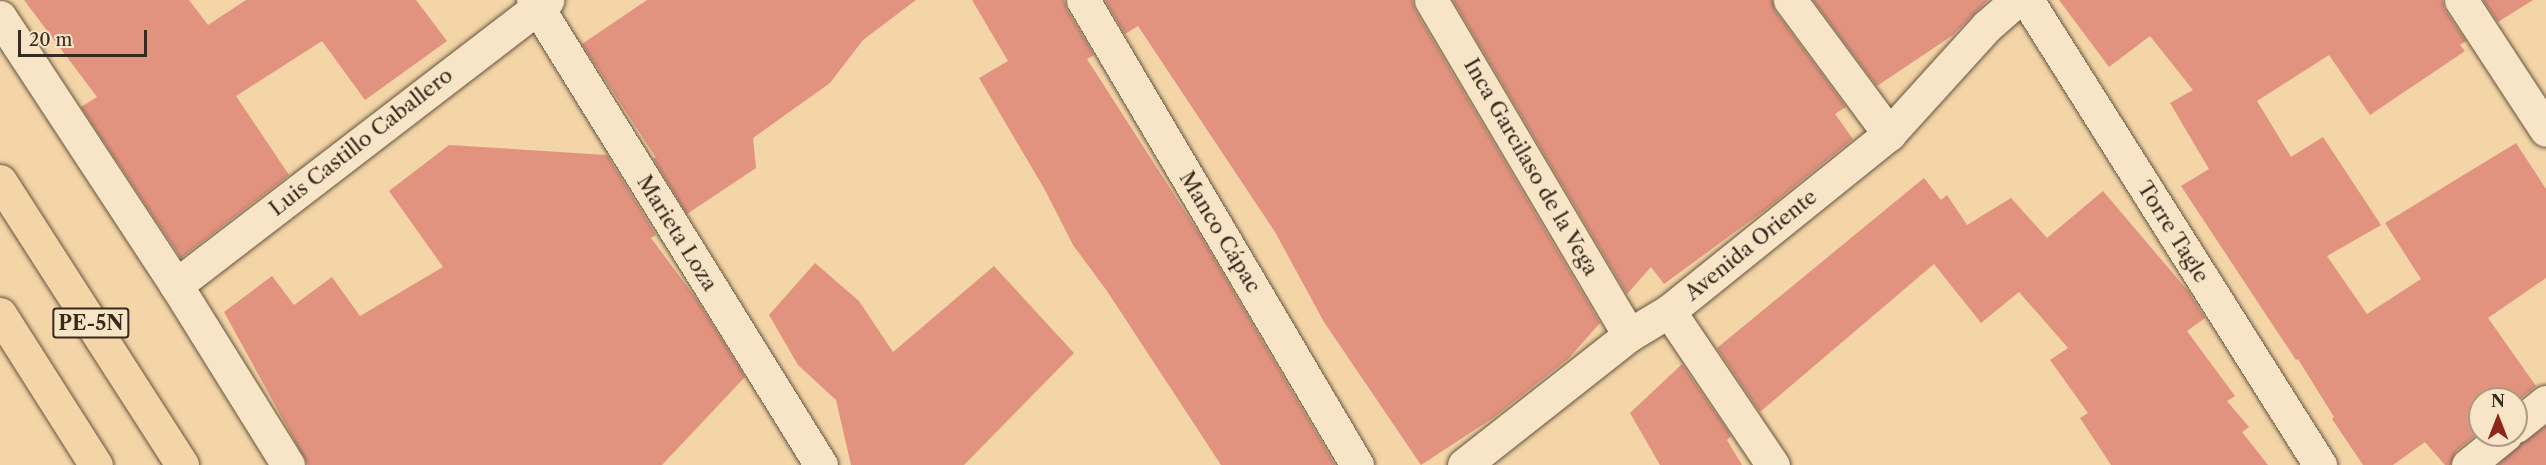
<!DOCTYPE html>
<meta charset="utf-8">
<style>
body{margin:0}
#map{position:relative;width:2546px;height:465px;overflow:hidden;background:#f4d5a7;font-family:"Libre Caslon Text",serif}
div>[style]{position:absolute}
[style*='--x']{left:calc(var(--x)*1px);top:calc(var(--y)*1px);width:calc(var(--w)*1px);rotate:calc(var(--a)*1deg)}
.building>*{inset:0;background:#e29380}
.roads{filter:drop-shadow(0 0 2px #665540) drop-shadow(0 0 2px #665540)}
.minor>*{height:33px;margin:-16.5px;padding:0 16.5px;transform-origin:16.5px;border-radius:16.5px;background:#f8e4c6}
.trunk>*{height:33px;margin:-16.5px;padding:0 16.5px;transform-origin:16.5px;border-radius:16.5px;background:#f4d5a7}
span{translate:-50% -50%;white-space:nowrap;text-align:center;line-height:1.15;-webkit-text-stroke:5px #f8e4c6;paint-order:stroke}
.shield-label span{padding:2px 4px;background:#f8e4c6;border:2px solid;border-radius:4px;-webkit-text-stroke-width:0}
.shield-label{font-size:20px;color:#372a1e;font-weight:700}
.street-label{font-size:21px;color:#372a1e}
.north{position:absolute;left:2468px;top:387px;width:60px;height:60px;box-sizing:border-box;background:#f8e4c6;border:2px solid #ab9a83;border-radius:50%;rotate:0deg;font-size:16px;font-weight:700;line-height:24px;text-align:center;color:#372a1e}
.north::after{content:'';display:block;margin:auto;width:21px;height:27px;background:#8f2418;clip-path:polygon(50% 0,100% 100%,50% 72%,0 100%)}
.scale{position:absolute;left:18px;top:30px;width:129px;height:27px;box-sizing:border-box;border:3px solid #372a1e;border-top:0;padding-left:8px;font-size:18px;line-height:21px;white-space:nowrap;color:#372a1e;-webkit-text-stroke:4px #f8e4c6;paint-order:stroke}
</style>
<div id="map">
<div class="building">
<i style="clip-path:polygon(24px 0,189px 0,208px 25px,246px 0,416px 0,447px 41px,365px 100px,322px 41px,236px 96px,289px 175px,181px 258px,81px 107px,97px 97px)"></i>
<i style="clip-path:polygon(647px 0,916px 0,863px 40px,830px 83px,753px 138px,756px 168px,687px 214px,653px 158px,656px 158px,582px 44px)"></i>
<i style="clip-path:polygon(972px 0,1064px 0,1067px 10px,1094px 55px,1087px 59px,1200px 235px,1335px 465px,1221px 465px,1107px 291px,1073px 245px,1045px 190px,979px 78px,1008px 61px)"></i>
<i style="clip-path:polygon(1105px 0,1412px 0,1415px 10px,1600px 323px,1569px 358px,1493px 418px,1421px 465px,1324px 322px,1275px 232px,1138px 26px,1125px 34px)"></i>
<i style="clip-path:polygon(1453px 0,1772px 0,1775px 11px,1846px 107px,1835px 114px,1853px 139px,1765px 210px,1664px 284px,1651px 267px,1627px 294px)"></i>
<i style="clip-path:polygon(1813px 0,1988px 0,1953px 35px,1877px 86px)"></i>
<i style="clip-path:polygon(2059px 0,2442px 0,2445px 10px,2466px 41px,2460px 45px,2465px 51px,2370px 115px,2329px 55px,2257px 101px,2291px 157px,2323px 137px,2381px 225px,2327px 256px,2367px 314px,2421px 279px,2385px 223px,2516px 143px,2546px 189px,2546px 278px,2488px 318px,2536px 386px,2516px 402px,2516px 399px,2480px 399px,2480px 431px,2456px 451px,2450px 465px,2445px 465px,2425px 442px,2393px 465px,2363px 465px,2332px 419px,2334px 417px,2298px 359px,2296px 360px,2181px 186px,2209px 169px,2170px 103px,2193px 90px,2150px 36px,2109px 67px)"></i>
<i style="clip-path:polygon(2483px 0,2533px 0,2498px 22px)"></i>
<i style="clip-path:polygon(449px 145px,607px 155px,656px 235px,651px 238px,695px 297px,745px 377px,662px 465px,308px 465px,224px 312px,272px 276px,294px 305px,332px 277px,360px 316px,443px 267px,389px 191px)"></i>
<i style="clip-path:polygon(1924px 178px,1941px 200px,1947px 195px,1967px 225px,2011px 198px,2047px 238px,2103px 191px,2188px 291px,2205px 318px,2187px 331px,2235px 396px,2227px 401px,2249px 427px,2242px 432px,2268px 465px,2111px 465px,2080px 418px,2088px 413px,2050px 360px,2068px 348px,2019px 292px,1981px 323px,1934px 264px,1760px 412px,1717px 348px)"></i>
<i style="clip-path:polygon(815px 263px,859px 301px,893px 352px,994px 266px,1074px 353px,964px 465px,851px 465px,836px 400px,798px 365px,769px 315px)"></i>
<i style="clip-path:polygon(1682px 364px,1731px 436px,1727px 440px,1742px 465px,1660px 465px,1630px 413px)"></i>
<i style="clip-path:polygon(2546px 426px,2546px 465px,2498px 465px,2521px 444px)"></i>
</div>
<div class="roads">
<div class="minor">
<i style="--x:533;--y:0;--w:547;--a:58.23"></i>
<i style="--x:1083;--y:0;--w:540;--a:59.49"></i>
<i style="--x:1431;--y:0;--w:389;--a:59.4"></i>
<i style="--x:1790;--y:0;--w:167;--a:53.5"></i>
<i style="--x:2027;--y:0;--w:550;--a:57.78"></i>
<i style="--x:2461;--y:0;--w:155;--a:56.8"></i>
<i style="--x:0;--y:17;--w:321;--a:56.7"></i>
<i style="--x:176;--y:285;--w:212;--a:58.1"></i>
<i style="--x:176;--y:285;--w:468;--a:-37.5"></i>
<i style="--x:1669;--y:311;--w:186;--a:56"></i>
<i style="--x:2516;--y:426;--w:38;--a:-39"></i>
<i style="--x:1464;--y:465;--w:210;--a:-38.2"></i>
<i style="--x:1629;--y:335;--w:47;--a:-31"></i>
<i style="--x:1669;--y:311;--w:282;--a:-38.8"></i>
<i style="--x:1889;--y:134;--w:146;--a:-47.8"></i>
<i style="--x:1987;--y:26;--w:40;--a:-41"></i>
<i style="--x:2468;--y:465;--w:48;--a:-39"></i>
</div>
<div class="trunk">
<i style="--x:0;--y:181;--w:337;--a:57.3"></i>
<i style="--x:0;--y:314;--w:179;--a:57.6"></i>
</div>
</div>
<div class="shield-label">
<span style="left:91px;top:323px">PE-5N</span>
</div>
<div class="street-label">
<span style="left:361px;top:142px;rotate:-38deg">Luis Castillo Caballero</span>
<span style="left:1531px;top:167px;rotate:60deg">Inca Garcilaso de la Vega</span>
<span style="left:1220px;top:232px;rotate:59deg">Manco Cápac</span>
<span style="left:2173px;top:232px;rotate:58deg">Torre Tagle</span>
<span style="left:677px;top:233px;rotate:58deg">Marieta Loza</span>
<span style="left:1751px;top:245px;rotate:-39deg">Avenida Oriente</span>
</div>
<div class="north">N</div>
<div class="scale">20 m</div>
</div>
